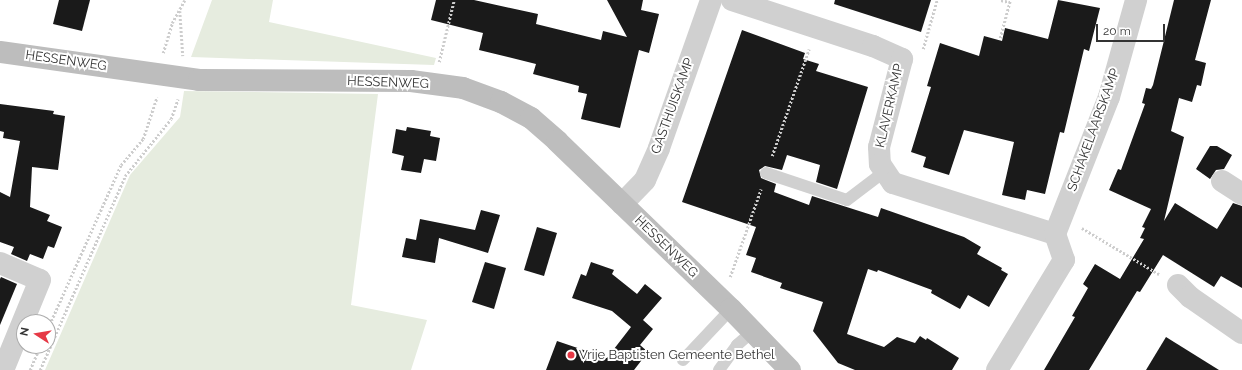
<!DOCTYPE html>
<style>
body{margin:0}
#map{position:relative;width:1242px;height:370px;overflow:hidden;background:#fff;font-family:Raleway,sans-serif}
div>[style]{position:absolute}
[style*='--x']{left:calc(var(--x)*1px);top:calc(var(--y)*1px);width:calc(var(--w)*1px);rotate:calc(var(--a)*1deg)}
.green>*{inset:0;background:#e6ecdf}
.building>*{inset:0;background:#1a1a1a}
.path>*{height:2.5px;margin-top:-1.25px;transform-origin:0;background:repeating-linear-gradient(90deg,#cdcdcd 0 2px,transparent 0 4px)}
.lane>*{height:12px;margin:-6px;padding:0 6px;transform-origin:6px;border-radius:6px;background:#d0d0d0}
.street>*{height:22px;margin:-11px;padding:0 11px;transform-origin:11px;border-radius:11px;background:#d0d0d0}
.secondary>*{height:22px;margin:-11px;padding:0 11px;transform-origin:11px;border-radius:11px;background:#bdbdbd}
.dots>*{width:11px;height:11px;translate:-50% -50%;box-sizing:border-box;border:2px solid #fff;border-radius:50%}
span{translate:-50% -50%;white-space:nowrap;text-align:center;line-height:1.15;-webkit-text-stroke:4px #fff;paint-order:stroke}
.street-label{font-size:13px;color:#333}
.poi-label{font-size:13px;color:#333}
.left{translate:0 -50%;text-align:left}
.north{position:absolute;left:16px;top:314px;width:40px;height:40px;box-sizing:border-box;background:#fff;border:1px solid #adadad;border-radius:50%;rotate:282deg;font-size:11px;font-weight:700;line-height:16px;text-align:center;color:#333}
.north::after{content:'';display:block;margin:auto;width:14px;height:18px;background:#e63946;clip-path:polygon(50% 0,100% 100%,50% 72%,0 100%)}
.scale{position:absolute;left:1096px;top:24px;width:69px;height:18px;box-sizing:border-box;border:2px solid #333;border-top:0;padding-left:5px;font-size:12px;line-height:14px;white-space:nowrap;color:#333;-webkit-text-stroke:3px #fff;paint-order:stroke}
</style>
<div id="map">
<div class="green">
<i style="clip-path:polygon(212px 0,273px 0,269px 22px,436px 58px,434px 65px,191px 57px)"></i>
<i style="clip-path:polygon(184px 91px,378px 94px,351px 305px,427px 320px,411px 370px,45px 370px,130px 175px,180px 117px)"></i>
</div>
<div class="building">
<i style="clip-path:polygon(59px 0,90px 0,82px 31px,53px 24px)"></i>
<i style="clip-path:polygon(436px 0,474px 0,538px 14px,536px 24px,601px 40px,603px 31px,627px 37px,607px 0,643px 0,641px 10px,659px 14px,649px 53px,639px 50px,620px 128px,581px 119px,587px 94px,578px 92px,579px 86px,533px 74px,536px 64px,479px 50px,483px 33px,431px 20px)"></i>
<i style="clip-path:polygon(835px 0,931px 0,921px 32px,834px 4px)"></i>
<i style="clip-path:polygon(1058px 0,1100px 8px,1089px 51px,1084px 49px,1064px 133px,1060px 132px,1045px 194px,1027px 190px,1025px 200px,1002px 195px,1014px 142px,964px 130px,949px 175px,923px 167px,926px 157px,911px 152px,931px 87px,927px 86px,940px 43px,979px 56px,984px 36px,1002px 41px,1005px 28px,1048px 39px)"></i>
<i style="clip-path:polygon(1174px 0,1211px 0,1195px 60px,1206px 63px,1201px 86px,1197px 85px,1192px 102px,1179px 98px,1171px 131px,1184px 137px,1164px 221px,1175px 203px,1217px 229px,1233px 203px,1242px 206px,1242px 288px,1221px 276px,1214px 287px,1163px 255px,1140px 292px,1137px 291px,1089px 370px,1044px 370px,1075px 317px,1072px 316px,1088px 288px,1083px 284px,1095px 264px,1120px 279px,1144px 239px,1140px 238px,1145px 228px,1142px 227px,1151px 209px,1109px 190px,1118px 169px,1121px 170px,1145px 104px,1142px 103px,1146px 88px,1151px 89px,1153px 85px)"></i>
<i style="clip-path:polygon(742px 30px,805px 53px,803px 59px,819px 64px,816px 71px,868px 87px,837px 189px,816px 182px,820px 165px,787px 155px,782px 170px,765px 166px,759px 170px,761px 178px,776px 184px,774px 192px,809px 205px,812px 196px,878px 217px,881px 208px,924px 223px,964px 237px,981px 247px,977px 254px,1002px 268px,1001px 270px,1008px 274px,989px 307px,968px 295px,960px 309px,931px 293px,932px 290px,878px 270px,877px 272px,868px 269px,847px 334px,884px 347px,897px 337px,915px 343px,920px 336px,926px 340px,927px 338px,959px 358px,952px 370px,855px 370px,838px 363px,813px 331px,823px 302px,780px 288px,782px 283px,751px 272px,756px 258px,746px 255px,756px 227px,682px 202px)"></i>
<i style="clip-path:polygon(0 104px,54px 111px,53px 114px,65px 116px,58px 170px,32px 167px,30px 207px,50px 215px,47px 221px,62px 227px,54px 248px,48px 246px,43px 259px,30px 254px,27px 261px,11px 254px,14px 247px,0 242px,0 192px,10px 197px,20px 141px,3px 138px,4px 132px,0 131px)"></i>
<i style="clip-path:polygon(407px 127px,431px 131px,430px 136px,440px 138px,436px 161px,424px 159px,421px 173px,401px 170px,404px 156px,392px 153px,396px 129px,406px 131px)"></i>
<i style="clip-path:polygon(1210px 146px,1217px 146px,1232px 155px,1224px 169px,1216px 170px,1210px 179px,1196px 169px)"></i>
<i style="clip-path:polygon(481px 210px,500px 215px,488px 253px,439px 238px,435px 263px,402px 257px,406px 238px,416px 240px,420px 219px,475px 230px)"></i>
<i style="clip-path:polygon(537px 227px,557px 233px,544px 276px,524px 270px)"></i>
<i style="clip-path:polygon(485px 262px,506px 268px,494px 309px,472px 302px)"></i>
<i style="clip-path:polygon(591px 262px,614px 270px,612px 274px,637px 294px,645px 284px,662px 298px,643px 320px,653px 329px,640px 345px,648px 352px,634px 370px,546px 370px,557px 341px,607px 358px,631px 327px,612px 311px,572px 298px,581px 274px,586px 276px)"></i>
<i style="clip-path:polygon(1px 277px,17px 284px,0 325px,0 279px)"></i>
<i style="clip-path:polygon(1166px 337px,1219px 370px,1146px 370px)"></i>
</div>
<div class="path">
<i style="--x:1001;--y:0;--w:8;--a:14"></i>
<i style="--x:180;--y:11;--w:45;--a:86.2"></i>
<i style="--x:1000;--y:38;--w:39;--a:-75"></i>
<i style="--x:923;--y:49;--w:51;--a:-74.1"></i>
<i style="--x:163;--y:53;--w:31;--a:-73"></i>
<i style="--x:172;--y:23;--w:26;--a:-61"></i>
<i style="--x:439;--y:62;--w:64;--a:-76.4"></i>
<i style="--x:772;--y:156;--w:113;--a:-70.9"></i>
<i style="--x:1082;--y:228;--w:90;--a:30.9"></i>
<i style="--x:730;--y:277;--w:93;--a:-70.6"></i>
<i style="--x:48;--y:328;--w:179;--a:-65.9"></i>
<i style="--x:121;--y:165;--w:34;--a:-50"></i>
<i style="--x:143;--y:139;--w:44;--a:-71.6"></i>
<i style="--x:30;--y:370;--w:26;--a:-67"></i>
<i style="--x:40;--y:370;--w:212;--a:-66.3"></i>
<i style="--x:125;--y:176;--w:73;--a:-51.1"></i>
<i style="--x:171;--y:119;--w:21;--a:-71"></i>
</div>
<div class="lane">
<i style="--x:766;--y:173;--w:85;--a:18.4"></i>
<i style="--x:847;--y:200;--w:48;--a:-37.3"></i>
<i style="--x:683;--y:360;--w:70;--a:-46.7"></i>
<i style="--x:719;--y:370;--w:31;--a:-54"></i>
<i style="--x:737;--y:345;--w:21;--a:-41"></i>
</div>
<div class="street">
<i style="--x:732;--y:0;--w:148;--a:18.1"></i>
<i style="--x:873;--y:46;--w:32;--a:24"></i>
<i style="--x:902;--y:59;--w:91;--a:104.6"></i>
<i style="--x:879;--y:147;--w:17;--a:87"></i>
<i style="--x:880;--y:164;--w:23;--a:56"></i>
<i style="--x:893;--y:183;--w:170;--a:17.5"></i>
<i style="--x:1222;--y:181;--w:24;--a:33"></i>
<i style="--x:622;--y:204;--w:33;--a:-46"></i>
<i style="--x:645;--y:180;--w:35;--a:-66"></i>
<i style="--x:659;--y:148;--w:157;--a:-70.6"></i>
<i style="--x:1055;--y:234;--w:147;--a:-68.5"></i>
<i style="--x:1109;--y:97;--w:101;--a:-74.4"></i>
<i style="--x:0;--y:263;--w:43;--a:23"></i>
<i style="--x:40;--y:280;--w:97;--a:112.3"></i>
<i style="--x:1178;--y:285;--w:17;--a:45"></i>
<i style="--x:1190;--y:297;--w:63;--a:34.7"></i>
<i style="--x:997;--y:370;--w:129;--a:-58.7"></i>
<i style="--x:1064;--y:260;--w:28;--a:-109"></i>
</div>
<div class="secondary">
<i style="--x:0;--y:52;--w:201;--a:8"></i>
<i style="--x:199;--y:80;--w:212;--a:0.3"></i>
<i style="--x:411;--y:81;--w:52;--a:7.7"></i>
<i style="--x:463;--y:88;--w:40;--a:20.2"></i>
<i style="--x:501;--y:102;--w:34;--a:28"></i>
<i style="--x:531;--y:118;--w:35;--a:41"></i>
<i style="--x:557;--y:141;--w:242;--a:44"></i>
<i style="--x:731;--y:309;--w:85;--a:46"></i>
</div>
<div class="dots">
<i style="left:571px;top:355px;background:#e63946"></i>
</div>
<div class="street-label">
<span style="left:66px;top:61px;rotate:8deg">HESSENWEG</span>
<span style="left:388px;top:83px;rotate:2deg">HESSENWEG</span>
<span style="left:673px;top:106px;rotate:-70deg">GASTHUISKAMP</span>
<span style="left:890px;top:106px;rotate:-77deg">KLAVERKAMP</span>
<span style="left:1094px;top:130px;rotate:-70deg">SCHAKELAARSKAMP</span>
<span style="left:666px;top:247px;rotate:44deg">HESSENWEG</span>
</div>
<div class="poi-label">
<span class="left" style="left:579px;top:355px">Vrije Baptisten Gemeente Bethel</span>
</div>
<div class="north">N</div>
<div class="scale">20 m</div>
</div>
